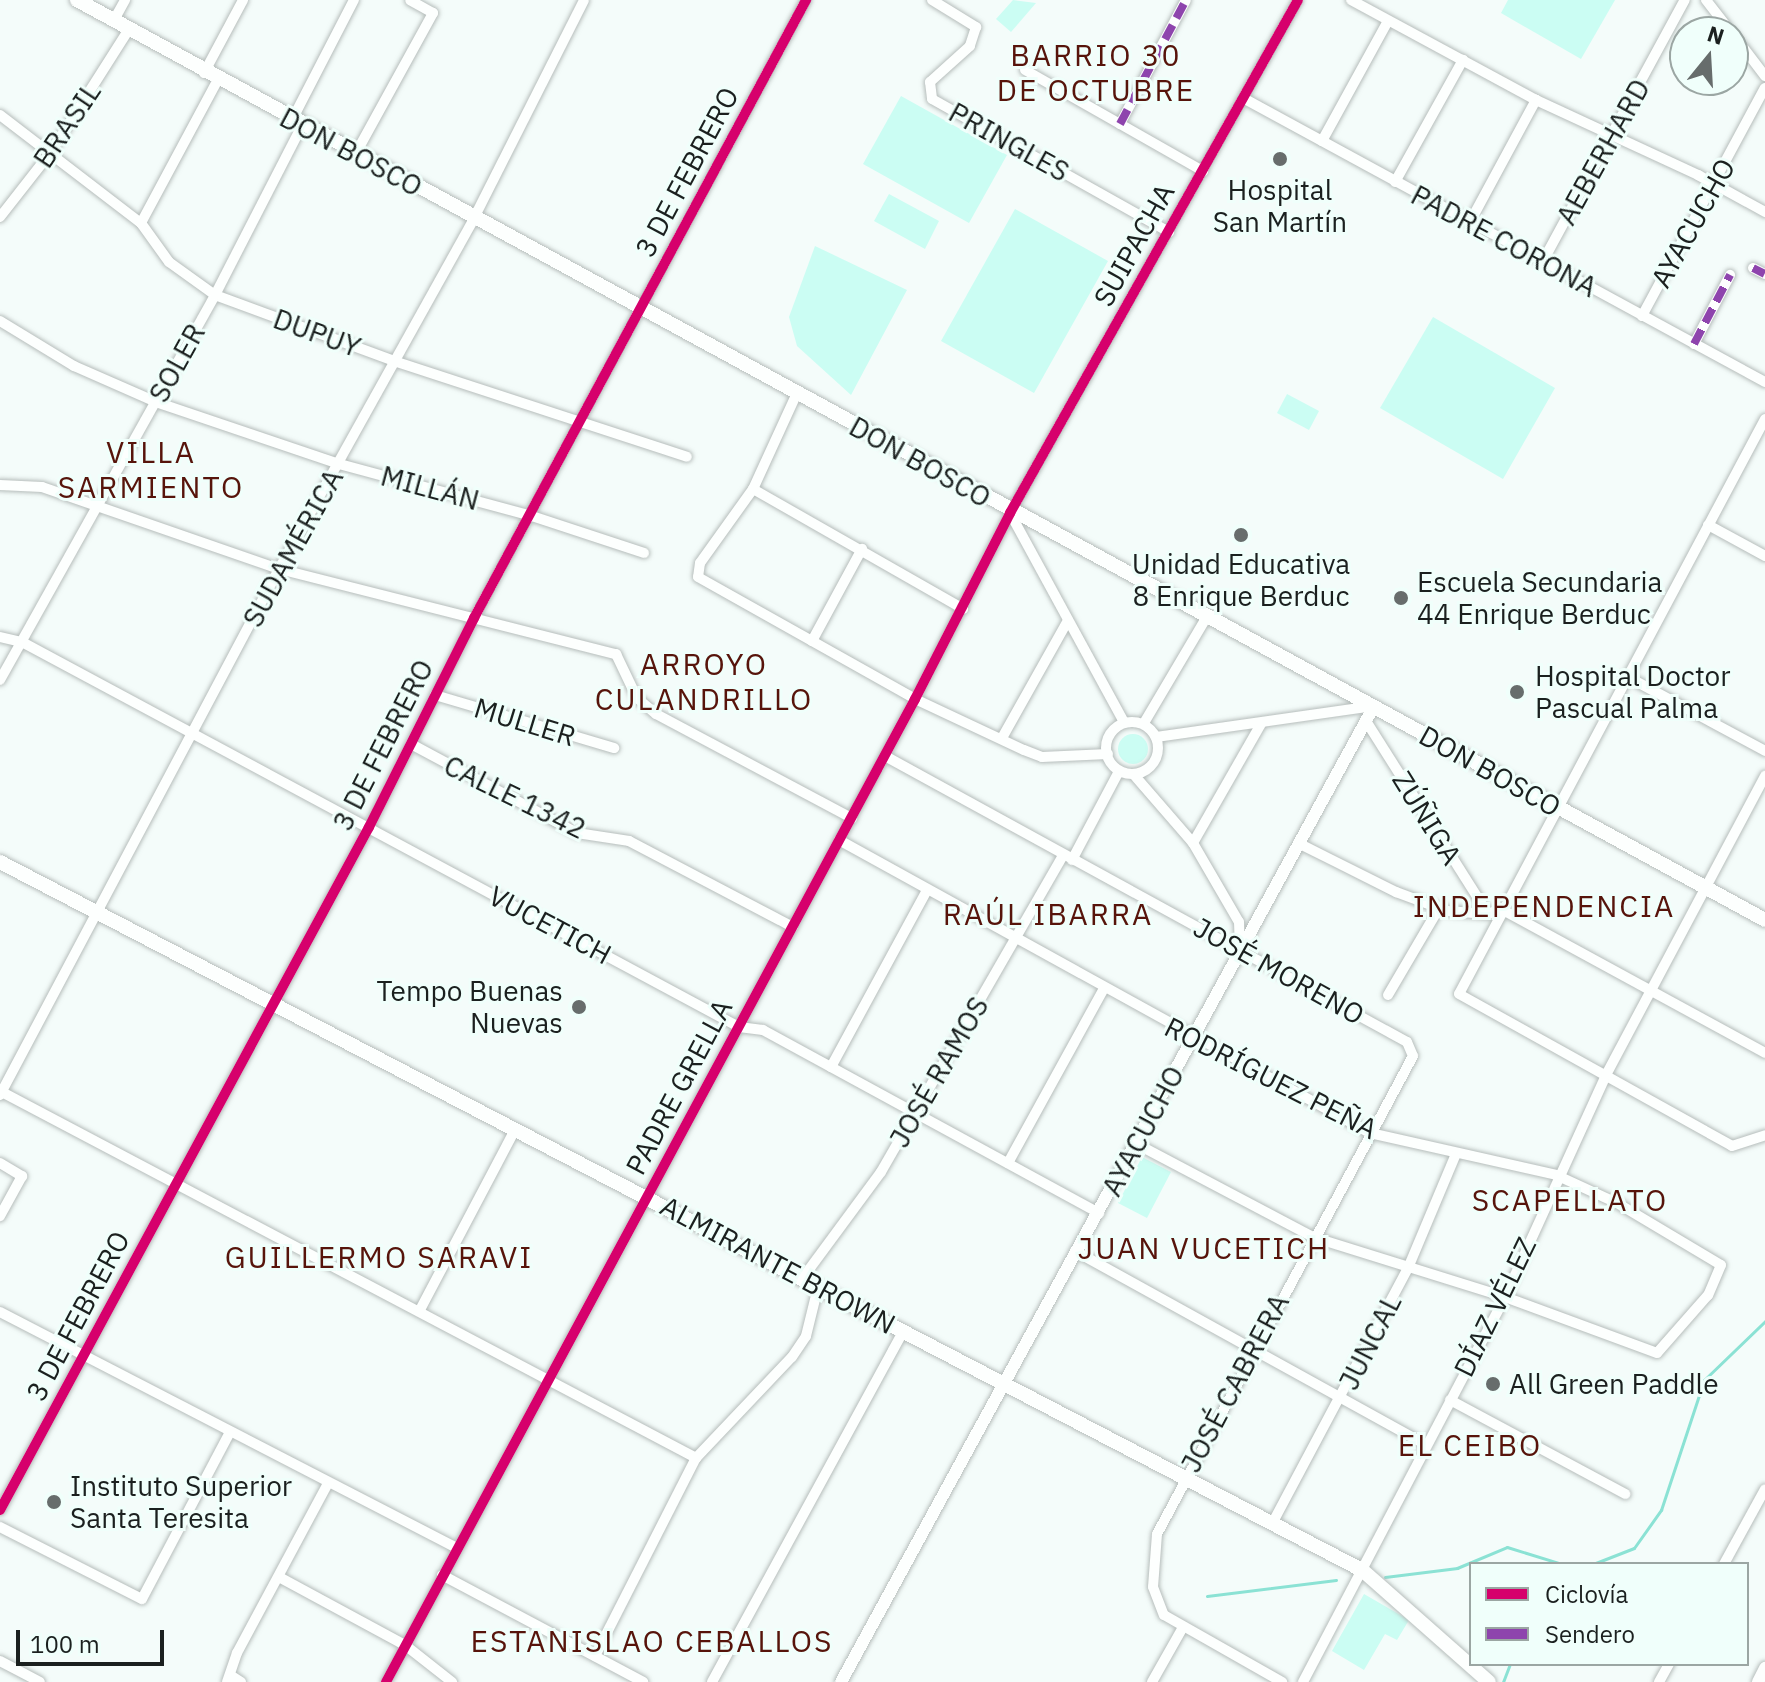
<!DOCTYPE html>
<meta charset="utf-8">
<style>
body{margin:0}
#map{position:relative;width:1765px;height:1682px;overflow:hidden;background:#f4fcfa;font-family:"IBM Plex Sans",sans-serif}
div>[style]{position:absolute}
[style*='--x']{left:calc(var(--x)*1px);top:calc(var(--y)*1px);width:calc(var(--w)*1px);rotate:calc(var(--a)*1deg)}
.green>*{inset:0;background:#cbfdf3}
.round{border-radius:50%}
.stream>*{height:3px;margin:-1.5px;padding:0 1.5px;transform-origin:1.5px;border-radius:1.5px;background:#8be2d4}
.roads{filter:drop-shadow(0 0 2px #b6bdbb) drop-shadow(0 0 2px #b6bdbb)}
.minor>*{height:10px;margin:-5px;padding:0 5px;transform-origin:5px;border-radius:5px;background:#fdfffe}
.minor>.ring{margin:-5px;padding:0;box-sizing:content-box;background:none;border:10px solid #fdfffe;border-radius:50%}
.tertiary>*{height:12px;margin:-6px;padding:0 6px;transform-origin:6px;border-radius:6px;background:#fdfffe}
.secondary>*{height:14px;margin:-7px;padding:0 7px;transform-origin:7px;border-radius:7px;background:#fdfffe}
.quiet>*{height:8px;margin-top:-4px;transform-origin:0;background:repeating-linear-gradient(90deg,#8e44ad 0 16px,transparent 0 24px)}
.cycleway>*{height:10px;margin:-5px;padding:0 5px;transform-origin:5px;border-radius:5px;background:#d6006c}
.dots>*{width:22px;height:22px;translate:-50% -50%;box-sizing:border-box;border:4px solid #f0fffb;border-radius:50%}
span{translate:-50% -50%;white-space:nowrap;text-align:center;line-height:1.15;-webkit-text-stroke:6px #f0fffb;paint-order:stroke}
.street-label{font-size:28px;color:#1b201f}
.poi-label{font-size:28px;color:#1b201f}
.left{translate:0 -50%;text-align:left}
.right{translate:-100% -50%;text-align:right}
.neighbourhood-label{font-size:30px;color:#57140b;letter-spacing:2px}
.legend{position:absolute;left:1469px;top:1562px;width:280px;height:104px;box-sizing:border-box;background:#f0fffb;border:2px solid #9ba6a3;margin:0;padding:10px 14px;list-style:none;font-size:24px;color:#1b201f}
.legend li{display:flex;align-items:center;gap:16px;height:40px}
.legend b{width:40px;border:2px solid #9ba6a3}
.north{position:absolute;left:1669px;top:16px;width:80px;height:80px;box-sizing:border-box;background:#f0fffb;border:2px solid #9ba6a3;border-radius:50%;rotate:18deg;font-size:22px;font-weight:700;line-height:32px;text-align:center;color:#1b201f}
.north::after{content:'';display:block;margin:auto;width:28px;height:36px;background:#676d6c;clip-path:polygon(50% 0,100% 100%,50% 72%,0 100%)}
.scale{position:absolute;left:16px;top:1630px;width:148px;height:36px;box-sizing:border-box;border:4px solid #1b201f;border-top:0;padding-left:10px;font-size:24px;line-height:28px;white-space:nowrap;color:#1b201f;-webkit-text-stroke:6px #f0fffb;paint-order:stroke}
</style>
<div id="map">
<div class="green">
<i style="clip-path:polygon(1013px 0,1036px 3px,1011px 32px,996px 19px)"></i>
<i style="clip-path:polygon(1508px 0,1615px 0,1581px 59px,1501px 13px)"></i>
<i style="clip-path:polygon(901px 96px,1007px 155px,969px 223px,863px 164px)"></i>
<i style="clip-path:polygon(889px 194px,939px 221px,925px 249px,874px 221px)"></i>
<i style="clip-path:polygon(1015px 209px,1108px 261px,1034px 393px,941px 341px)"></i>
<i style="clip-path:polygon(815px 246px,907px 290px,851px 395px,797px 346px,789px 317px)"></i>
<i style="clip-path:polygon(1433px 317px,1555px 388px,1503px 479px,1380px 408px)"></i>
<i style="clip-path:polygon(1287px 394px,1319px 411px,1309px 430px,1277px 413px)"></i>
<i class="round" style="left:1118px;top:734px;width:30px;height:30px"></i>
<i style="clip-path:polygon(1142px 1157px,1171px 1172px,1147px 1218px,1118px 1203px)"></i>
<i style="clip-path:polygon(1364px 1594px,1409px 1620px,1397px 1640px,1385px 1634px,1364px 1670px,1332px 1651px)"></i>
</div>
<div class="stream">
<i style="--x:1593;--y:1564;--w:44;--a:-21.3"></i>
<i style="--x:1634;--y:1548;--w:47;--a:-54.6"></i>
<i style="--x:1661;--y:1510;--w:137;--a:-71.7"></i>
<i style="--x:1704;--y:1380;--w:85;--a:-44"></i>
<i style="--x:1385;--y:1577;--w:73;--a:-7.1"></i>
<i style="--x:1457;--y:1568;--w:54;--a:-22.8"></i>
<i style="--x:1507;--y:1547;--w:58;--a:17.2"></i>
<i style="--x:1207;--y:1596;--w:130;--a:-7.1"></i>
<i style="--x:1503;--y:1682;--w:19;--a:-69"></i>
</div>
<div class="roads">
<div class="minor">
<i style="--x:932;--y:0;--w:52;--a:31.5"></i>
<i style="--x:976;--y:27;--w:20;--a:108"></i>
<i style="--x:970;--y:46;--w:54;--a:138"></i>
<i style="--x:930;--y:82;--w:17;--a:83"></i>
<i style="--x:932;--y:99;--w:272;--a:29.3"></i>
<i style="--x:1351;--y:0;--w:210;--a:28.4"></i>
<i style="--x:1536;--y:100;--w:179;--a:24.8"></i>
<i style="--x:1698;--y:175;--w:77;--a:28.9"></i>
<i style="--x:1706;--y:0;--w:41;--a:52"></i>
<i style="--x:114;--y:20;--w:23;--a:-61"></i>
<i style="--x:1733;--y:34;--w:53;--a:52.7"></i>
<i style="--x:1025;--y:70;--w:205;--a:29.6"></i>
<i style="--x:204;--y:73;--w:83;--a:-61.9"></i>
<i style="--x:1243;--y:98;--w:594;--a:28.55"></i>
<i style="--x:0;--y:115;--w:178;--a:37.5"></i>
<i style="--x:141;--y:223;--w:48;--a:54.3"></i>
<i style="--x:169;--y:262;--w:57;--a:35.7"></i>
<i style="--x:215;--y:295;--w:191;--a:20.2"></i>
<i style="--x:394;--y:361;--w:308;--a:18.1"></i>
<i style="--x:292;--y:120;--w:135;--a:-62.7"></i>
<i style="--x:1120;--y:124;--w:140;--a:-62"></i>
<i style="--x:1322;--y:141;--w:137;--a:-61.2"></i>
<i style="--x:356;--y:153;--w:160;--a:-61.2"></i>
<i style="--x:433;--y:13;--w:26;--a:-151"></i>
<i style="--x:1395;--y:182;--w:140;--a:-60.9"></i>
<i style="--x:0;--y:217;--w:83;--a:-51.9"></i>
<i style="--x:51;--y:152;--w:146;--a:-57.6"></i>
<i style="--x:1470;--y:222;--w:139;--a:-61.6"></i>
<i style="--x:141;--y:223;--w:161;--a:-61.8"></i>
<i style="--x:1543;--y:261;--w:297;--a:-61.5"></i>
<i style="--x:1753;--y:268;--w:13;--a:27"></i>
<i style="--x:1642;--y:316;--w:259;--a:-61.7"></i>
<i style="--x:0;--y:321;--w:87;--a:31.3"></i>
<i style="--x:74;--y:366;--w:90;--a:23.7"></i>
<i style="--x:156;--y:402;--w:193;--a:18.7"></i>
<i style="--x:339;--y:464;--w:200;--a:15.1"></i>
<i style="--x:532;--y:516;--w:118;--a:18.3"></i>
<i style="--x:1694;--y:344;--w:78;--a:-62.4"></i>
<i style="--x:797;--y:393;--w:106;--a:114.6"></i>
<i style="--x:753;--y:489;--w:91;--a:125.6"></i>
<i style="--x:700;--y:563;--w:14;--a:98"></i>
<i style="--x:698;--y:577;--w:249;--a:29.3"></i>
<i style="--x:915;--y:699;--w:120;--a:25.1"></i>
<i style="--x:1024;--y:750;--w:19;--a:21"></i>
<i style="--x:1042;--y:757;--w:66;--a:-2.6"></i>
<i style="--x:1765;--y:419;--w:651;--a:118.02"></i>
<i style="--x:1459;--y:994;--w:312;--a:29.1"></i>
<i style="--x:1732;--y:1146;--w:35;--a:-18"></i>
<i style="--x:0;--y:485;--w:42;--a:2.7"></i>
<i style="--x:42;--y:487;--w:251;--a:19.1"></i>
<i style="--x:279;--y:569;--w:348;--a:14.2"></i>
<i style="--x:616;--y:654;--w:49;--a:64.5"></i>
<i style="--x:637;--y:698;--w:25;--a:40"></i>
<i style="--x:656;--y:714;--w:222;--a:28"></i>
<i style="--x:753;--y:489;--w:242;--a:29.7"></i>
<i style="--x:1010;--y:513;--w:238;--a:61.4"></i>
<i style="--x:1708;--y:525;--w:65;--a:28.5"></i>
<i style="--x:0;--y:637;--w:23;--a:13"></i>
<i style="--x:22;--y:642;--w:814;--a:28.23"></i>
<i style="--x:739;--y:1027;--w:24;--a:7"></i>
<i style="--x:763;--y:1030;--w:383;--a:28.6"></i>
<i style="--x:812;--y:641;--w:105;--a:-61.5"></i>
<i style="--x:1626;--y:676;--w:158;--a:28.3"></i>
<i style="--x:0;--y:680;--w:441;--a:-60.8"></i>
<i style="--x:215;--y:295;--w:190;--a:-62.8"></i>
<i style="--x:435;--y:695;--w:187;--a:16.5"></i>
<i style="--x:1366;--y:721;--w:228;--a:57.7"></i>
<i class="ring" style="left:1106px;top:722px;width:42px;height:42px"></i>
<i style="--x:1144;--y:723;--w:122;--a:-59.4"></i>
<i style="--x:1156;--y:737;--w:220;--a:-8.1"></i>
<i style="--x:1002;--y:738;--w:133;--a:-60.7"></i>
<i style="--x:411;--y:744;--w:188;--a:28.2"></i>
<i style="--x:577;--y:833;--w:53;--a:8.7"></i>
<i style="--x:629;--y:841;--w:185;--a:27.7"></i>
<i style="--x:885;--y:756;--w:595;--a:28.72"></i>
<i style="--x:1407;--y:1042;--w:15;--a:67"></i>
<i style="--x:1413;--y:1056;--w:542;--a:118.17"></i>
<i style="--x:1157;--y:1534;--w:53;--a:94.3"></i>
<i style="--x:1153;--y:1587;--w:30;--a:69"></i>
<i style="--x:1164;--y:1615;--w:136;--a:29.6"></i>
<i style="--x:1135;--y:776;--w:89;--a:49.1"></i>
<i style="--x:1193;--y:843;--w:91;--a:59.8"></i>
<i style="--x:1239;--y:922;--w:25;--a:88"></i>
<i style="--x:839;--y:840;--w:606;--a:28.89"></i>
<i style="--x:1370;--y:1133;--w:191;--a:12.7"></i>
<i style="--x:1556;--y:1175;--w:67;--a:24.7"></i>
<i style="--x:1617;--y:1203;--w:121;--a:30.8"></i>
<i style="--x:1721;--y:1265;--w:33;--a:113"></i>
<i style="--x:1708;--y:1295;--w:77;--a:131.3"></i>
<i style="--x:1657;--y:1353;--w:162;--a:-159.8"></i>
<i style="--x:1505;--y:1297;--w:199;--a:-162.7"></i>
<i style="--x:1315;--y:1238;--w:204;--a:-152.2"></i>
<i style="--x:1193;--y:843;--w:137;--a:-60.3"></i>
<i style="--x:1298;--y:843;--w:110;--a:26.6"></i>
<i style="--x:1396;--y:892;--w:54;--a:20.4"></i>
<i style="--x:1447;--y:911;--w:41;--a:4.2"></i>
<i style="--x:1488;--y:914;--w:14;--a:-21"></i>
<i style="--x:1501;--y:909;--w:301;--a:28.6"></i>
<i style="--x:1072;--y:860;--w:98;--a:-62.1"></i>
<i style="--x:1388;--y:995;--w:101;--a:-59.6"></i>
<i style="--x:831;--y:1067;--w:201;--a:-61.5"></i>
<i style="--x:0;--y:1091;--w:787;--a:27.8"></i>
<i style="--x:0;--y:1095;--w:595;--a:-62.06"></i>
<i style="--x:279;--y:569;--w:402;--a:-60.9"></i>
<i style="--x:474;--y:218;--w:244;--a:-63.2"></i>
<i style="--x:0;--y:1163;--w:26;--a:31"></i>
<i style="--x:22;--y:1176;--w:46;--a:118.8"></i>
<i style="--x:1008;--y:1163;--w:197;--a:-61.2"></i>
<i style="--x:1075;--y:1251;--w:401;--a:28.9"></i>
<i style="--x:802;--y:1279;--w:133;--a:-53.6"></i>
<i style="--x:881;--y:1172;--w:365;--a:-60.1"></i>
<i style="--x:421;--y:1308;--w:201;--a:-62.2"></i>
<i style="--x:0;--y:1312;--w:512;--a:27.32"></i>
<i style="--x:1450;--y:1400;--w:199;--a:28.2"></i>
<i style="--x:0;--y:1510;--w:776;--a:-61.62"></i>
<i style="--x:369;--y:827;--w:234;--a:-63.3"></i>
<i style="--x:474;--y:618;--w:702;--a:-61.75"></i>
<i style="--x:1273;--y:1522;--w:288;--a:-62"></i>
<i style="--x:1408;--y:1268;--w:121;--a:-67.2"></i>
<i style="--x:0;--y:1527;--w:159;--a:26.9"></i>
<i style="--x:142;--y:1599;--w:189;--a:-62.2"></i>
<i style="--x:1724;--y:1564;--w:85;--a:-61.3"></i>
<i style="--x:442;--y:1575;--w:228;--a:28"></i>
<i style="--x:279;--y:1577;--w:143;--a:28.4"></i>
<i style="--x:405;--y:1645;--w:60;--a:38.2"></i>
<i style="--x:595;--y:1656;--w:222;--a:-63"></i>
<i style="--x:696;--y:1458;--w:139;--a:-46.5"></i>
<i style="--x:792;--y:1357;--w:25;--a:-56"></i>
<i style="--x:806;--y:1336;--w:50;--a:-76.2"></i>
<i style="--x:0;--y:1661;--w:45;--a:27.7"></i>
<i style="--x:230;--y:1675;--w:13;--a:32"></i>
<i style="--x:227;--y:1682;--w:31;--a:-71"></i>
<i style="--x:237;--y:1653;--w:193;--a:-61.8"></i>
<i style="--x:386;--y:1682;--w:1116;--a:-61.71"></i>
<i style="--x:915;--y:699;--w:209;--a:-62.9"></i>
<i style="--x:1010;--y:513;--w:588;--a:-60.69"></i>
<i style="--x:712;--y:1682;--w:400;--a:-61.4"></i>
<i style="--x:1152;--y:1682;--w:61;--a:-60.5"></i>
<i style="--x:1303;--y:1682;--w:435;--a:-62.3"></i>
<i style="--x:1505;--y:1297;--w:244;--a:-65.5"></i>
<i style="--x:1606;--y:1075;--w:339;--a:-62"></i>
<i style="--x:1659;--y:1682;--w:21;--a:-61"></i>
</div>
<div class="tertiary">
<i style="--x:841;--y:1682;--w:1112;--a:-61.36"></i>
<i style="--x:1758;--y:1682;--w:16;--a:-63"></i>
</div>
<div class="secondary">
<i style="--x:77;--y:0;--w:1922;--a:28.59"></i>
<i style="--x:0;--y:862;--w:1535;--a:27.47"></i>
<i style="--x:1362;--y:1570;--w:169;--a:41.4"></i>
</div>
</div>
<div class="quiet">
<i style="--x:1120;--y:124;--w:140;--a:-62"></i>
<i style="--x:1753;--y:268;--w:13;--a:27"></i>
<i style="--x:1694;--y:344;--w:78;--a:-62.4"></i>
</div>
<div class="cycleway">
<i style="--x:0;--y:1510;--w:776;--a:-61.62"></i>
<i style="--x:369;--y:827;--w:234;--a:-63.3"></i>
<i style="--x:474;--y:618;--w:702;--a:-61.75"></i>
<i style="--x:386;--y:1682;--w:1116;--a:-61.71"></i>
<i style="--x:915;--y:699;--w:209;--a:-62.9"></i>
<i style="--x:1010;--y:513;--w:588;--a:-60.69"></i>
</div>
<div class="dots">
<i style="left:1280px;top:159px;background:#676d6c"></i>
<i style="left:1241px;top:535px;background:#676d6c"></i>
<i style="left:1401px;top:598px;background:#676d6c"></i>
<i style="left:1517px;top:692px;background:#676d6c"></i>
<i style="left:579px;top:1007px;background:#676d6c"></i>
<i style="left:1493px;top:1384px;background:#676d6c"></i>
<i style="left:54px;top:1502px;background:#676d6c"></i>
</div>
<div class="street-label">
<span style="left:67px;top:125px;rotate:-56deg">BRASIL</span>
<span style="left:1009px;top:142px;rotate:29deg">PRINGLES</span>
<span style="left:351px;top:152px;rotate:28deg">DON BOSCO</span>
<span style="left:1603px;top:152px;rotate:-61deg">AEBERHARD</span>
<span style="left:687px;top:172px;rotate:-62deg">3 DE FEBRERO</span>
<span style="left:1693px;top:223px;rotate:-61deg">AYACUCHO</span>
<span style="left:1504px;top:241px;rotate:28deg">PADRE CORONA</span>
<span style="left:1134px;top:245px;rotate:-61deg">SUIPACHA</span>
<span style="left:317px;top:333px;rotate:20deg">DUPUY</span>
<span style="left:177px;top:363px;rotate:-61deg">SOLER</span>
<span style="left:920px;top:462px;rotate:29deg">DON BOSCO</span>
<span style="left:430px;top:488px;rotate:15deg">MILLÁN</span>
<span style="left:293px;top:548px;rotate:-61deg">SUDAMÉRICA</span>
<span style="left:525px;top:722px;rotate:17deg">MULLER</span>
<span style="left:383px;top:745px;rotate:-63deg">3 DE FEBRERO</span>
<span style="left:1490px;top:771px;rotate:29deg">DON BOSCO</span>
<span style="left:515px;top:797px;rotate:26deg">CALLE 1342</span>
<span style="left:1427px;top:818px;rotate:58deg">ZÚÑIGA</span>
<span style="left:550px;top:925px;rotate:28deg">VUCETICH</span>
<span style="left:1279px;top:971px;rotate:29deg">JOSÉ MORENO</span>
<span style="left:939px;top:1072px;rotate:-60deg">JOSÉ RAMOS</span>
<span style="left:1271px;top:1078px;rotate:27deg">RODRÍGUEZ PEÑA</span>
<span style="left:679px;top:1087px;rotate:-62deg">PADRE GRELLA</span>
<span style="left:1143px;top:1131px;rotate:-62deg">AYACUCHO</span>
<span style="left:778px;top:1265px;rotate:28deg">ALMIRANTE BROWN</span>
<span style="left:1495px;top:1307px;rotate:-64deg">DÍAZ VÉLEZ</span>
<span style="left:78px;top:1316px;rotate:-62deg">3 DE FEBRERO</span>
<span style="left:1370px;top:1342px;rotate:-63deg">JUNCAL</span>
<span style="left:1235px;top:1383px;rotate:-62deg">JOSÉ CABRERA</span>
</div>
<div class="poi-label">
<span style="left:1280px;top:206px">Hospital<br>San Martín</span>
<span style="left:1241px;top:580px">Unidad Educativa<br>8 Enrique Berduc</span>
<span class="left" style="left:1417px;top:598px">Escuela Secundaria<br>44 Enrique Berduc</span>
<span class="left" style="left:1535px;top:692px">Hospital Doctor<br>Pascual Palma</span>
<span class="right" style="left:563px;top:1007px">Tempo Buenas<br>Nuevas</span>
<span class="left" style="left:1509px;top:1384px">All Green Paddle</span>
<span class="left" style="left:70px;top:1502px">Instituto Superior<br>Santa Teresita</span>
</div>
<div class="neighbourhood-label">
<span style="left:1096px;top:72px">BARRIO 30<br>DE OCTUBRE</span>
<span style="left:151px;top:469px">VILLA<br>SARMIENTO</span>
<span style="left:704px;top:681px">ARROYO<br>CULANDRILLO</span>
<span style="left:1544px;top:906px">INDEPENDENCIA</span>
<span style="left:1048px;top:914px">RAÚL IBARRA</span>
<span style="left:1570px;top:1200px">SCAPELLATO</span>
<span style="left:1204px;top:1248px">JUAN VUCETICH</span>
<span style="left:379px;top:1257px">GUILLERMO SARAVI</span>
<span style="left:1470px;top:1445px">EL CEIBO</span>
<span style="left:652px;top:1641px">ESTANISLAO CEBALLOS</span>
</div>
<ul class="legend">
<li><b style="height:10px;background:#d6006c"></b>Ciclovía</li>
<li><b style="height:10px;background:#8e44ad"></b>Sendero</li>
</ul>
<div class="north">N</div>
<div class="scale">100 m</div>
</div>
